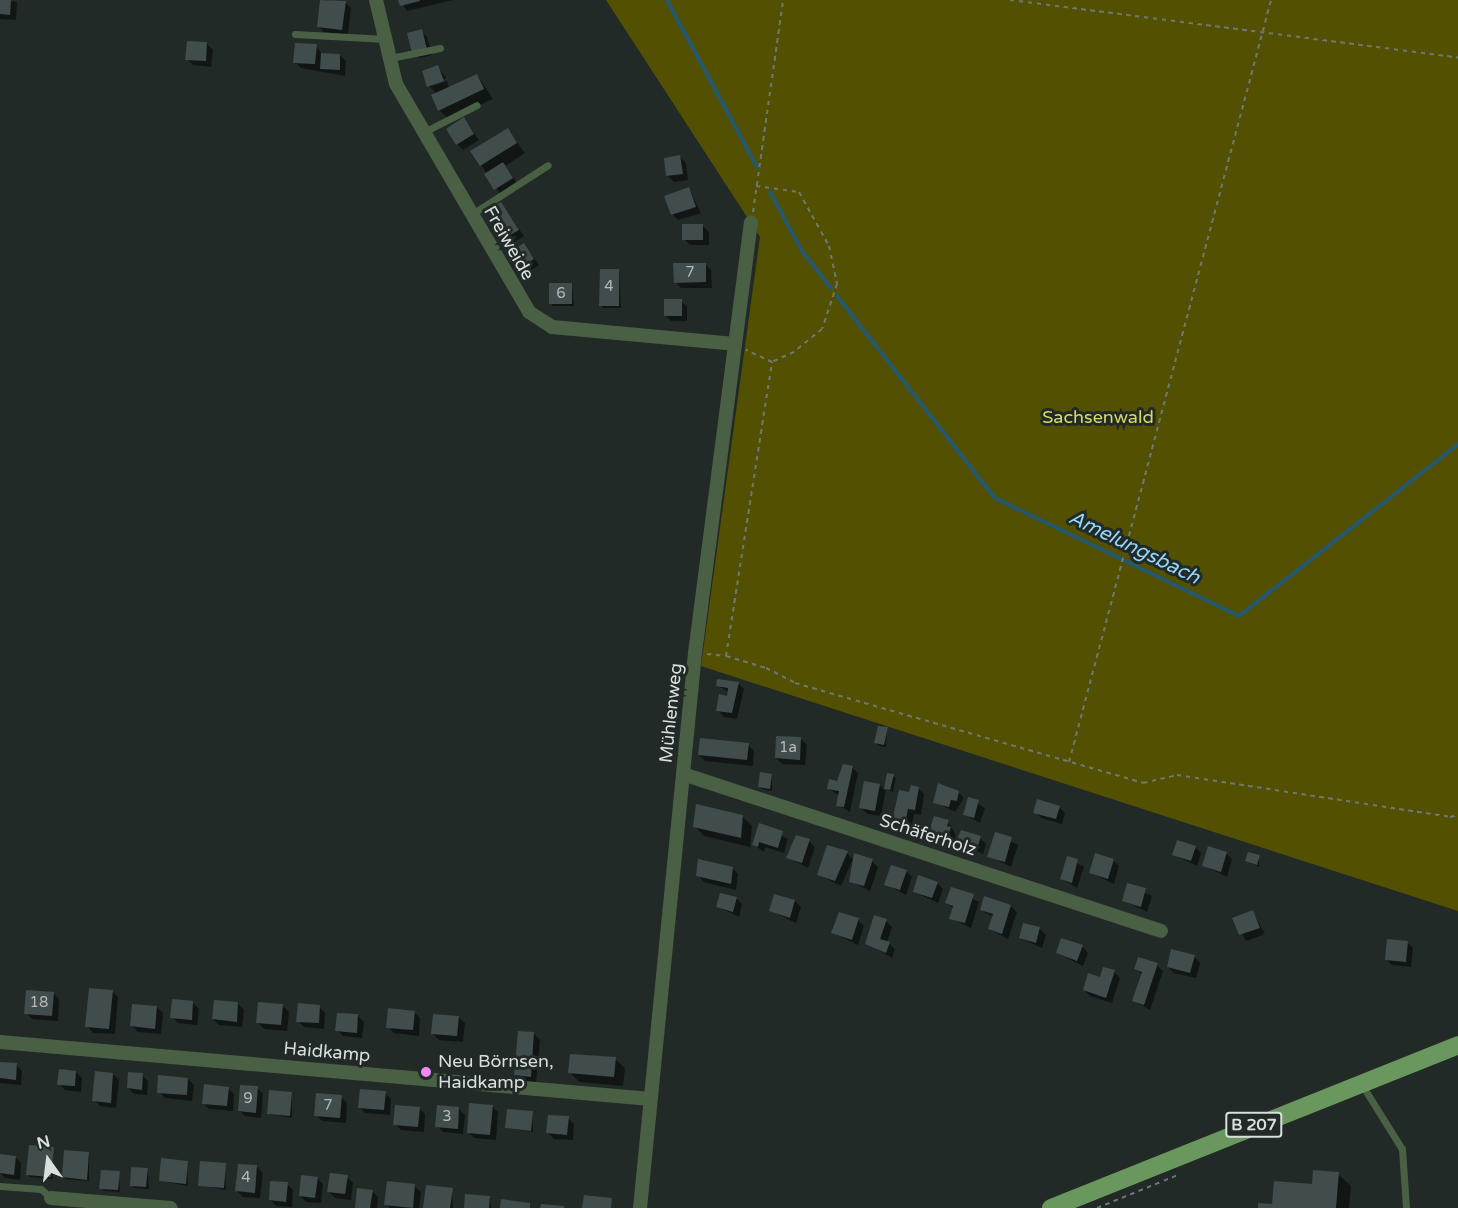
<!DOCTYPE html>
<meta charset="utf-8">
<style>
body{margin:0}
#map{position:relative;width:1458px;height:1208px;overflow:hidden;background:#212a27;font-family:"Varela Round",sans-serif}
div>[style]{position:absolute}
[style*='--x']{left:calc(var(--x)*1px);top:calc(var(--y)*1px);width:calc(var(--w)*1px);rotate:calc(var(--a)*1deg)}
.green>*{inset:0;background:#535101}
.shadow>*{inset:0;background:#0007}
.stream>*{height:4px;margin:-2px;padding:0 2px;transform-origin:2px;border-radius:2px;background:#245870}
.building>*{inset:0;background:#414c4c}
.path>*{height:2px;margin-top:-1px;transform-origin:0;background:repeating-linear-gradient(90deg,#6f7774 0 4.5px,transparent 0 9px)}
.lane>*{height:7px;margin:-3.5px;padding:0 3.5px;transform-origin:3.5px;border-radius:3.5px;background:#4a6044}
.street>*{height:14px;margin:-7px;padding:0 7px;transform-origin:7px;border-radius:7px;background:#4a6044}
.primary>*{height:18px;margin:-9px;padding:0 9px;transform-origin:9px;border-radius:9px;background:#6a975d}
.dots>*{width:16px;height:16px;translate:-50% -50%;box-sizing:border-box;border:3px solid #212a27;border-radius:50%}
span{translate:-50% -50%;white-space:nowrap;text-align:center;line-height:1.15;-webkit-text-stroke:6px #212a27;paint-order:stroke}
.number-label{font-size:15px;color:#b4bab9}
.number-label span{-webkit-text-stroke-width:0}
.shield-label span{padding:2px 4px;background:#212a27;border:2px solid;border-radius:4px;-webkit-text-stroke-width:0}
.shield-label{font-size:16px;color:#dadfdd;font-weight:700}
.street-label{font-size:18px;color:#dadfdd}
.park-label{font-size:18px;color:#dbd85e}
.poi-label{font-size:18px;color:#dadfdd}
.left{translate:0 -50%;text-align:left}
.water-label{font-size:20px;color:#92d6fb;font-style:italic}
.north{position:absolute;left:18px;top:1130px;width:60px;height:60px;-webkit-text-stroke:4px #212a27;paint-order:stroke;rotate:346deg;font-size:16px;font-weight:700;line-height:24px;text-align:center;color:#dadfdd}
.north::after{content:'';display:block;margin:auto;width:21px;height:27px;background:#dadfdd;clip-path:polygon(50% 0,100% 100%,50% 72%,0 100%)}
</style>
<div id="map">
<div class="green">
<i style="clip-path:polygon(606px 0,1458px 0,1458px 911px,701px 666px,760px 237px)"></i>
</div>
<div class="shadow">
<i style="clip-path:polygon(0 0,17px 2px,16px 20px,0 19px)"></i>
<i style="clip-path:polygon(322px 0,345px 2px,351px 8px,348px 35px,324px 32px,318px 26px)"></i>
<i style="clip-path:polygon(400px 0,453px 0,407px 11px)"></i>
<i style="clip-path:polygon(421px 31px,427px 37px,432px 55px,420px 58px,414px 52px)"></i>
<i style="clip-path:polygon(207px 44px,213px 50px,211px 67px,193px 65px,187px 59px)"></i>
<i style="clip-path:polygon(316px 46px,322px 54px,340px 55px,346px 61px,345px 76px,301px 68px,295px 62px)"></i>
<i style="clip-path:polygon(438px 67px,446px 78px,430px 87px,428px 86px)"></i>
<i style="clip-path:polygon(477px 75px,493px 99px,449px 119px,439px 110px,437px 94px,430px 87px,447px 81px,449px 88px)"></i>
<i style="clip-path:polygon(464px 119px,479px 140px,463px 150px,457px 144px)"></i>
<i style="clip-path:polygon(507px 130px,525px 153px,505px 166px,518px 184px,501px 195px,481px 165px)"></i>
<i style="clip-path:polygon(680px 157px,686px 163px,688px 180px,674px 182px,668px 176px)"></i>
<i style="clip-path:polygon(689px 189px,701px 213px,678px 220px,672px 214px)"></i>
<i style="clip-path:polygon(501px 204px,524px 236px,512px 243px,506px 237px)"></i>
<i style="clip-path:polygon(703px 226px,709px 232px,709px 245px,690px 245px,684px 239px)"></i>
<i style="clip-path:polygon(524px 245px,539px 265px,528px 272px,513px 252px)"></i>
<i style="clip-path:polygon(705px 264px,711px 270px,712px 288px,681px 288px,675px 282px)"></i>
<i style="clip-path:polygon(619px 270px,621px 308px,603px 308px,601px 306px)"></i>
<i style="clip-path:polygon(572px 285px,574px 306px,553px 306px,551px 303px)"></i>
<i style="clip-path:polygon(681px 301px,687px 307px,687px 321px,671px 321px,665px 315px)"></i>
<i style="clip-path:polygon(738px 683px,744px 689px,737px 719px,724px 717px,718px 711px,729px 692px,718px 686px)"></i>
<i style="clip-path:polygon(887px 729px,886px 747px,879px 746px,876px 743px)"></i>
<i style="clip-path:polygon(801px 739px,807px 745px,805px 765px,782px 764px,776px 758px)"></i>
<i style="clip-path:polygon(748px 745px,754px 751px,753px 766px,705px 761px,699px 755px)"></i>
<i style="clip-path:polygon(852px 767px,858px 773px,850px 812px,838px 805px,839px 795px,829px 789px)"></i>
<i style="clip-path:polygon(888px 774px,896px 778px,893px 792px,886px 789px,881px 816px,867px 814px,861px 808px,880px 785px,885px 791px)"></i>
<i style="clip-path:polygon(772px 776px,772px 791px,762px 789px,759px 786px)"></i>
<i style="clip-path:polygon(918px 788px,924px 794px,921px 815px,914px 814px,911px 830px,900px 827px,894px 821px)"></i>
<i style="clip-path:polygon(958px 792px,964px 798px,955px 812px,935px 802px)"></i>
<i style="clip-path:polygon(969px 799px,985px 808px,980px 823px,964px 814px)"></i>
<i style="clip-path:polygon(1059px 807px,1065px 813px,1062px 824px,1041px 818px,1035px 812px)"></i>
<i style="clip-path:polygon(743px 817px,752px 826px,750px 847px,704px 836px,695px 826px)"></i>
<i style="clip-path:polygon(948px 822px,956px 835px,952px 848px,929px 837px)"></i>
<i style="clip-path:polygon(760px 825px,788px 839px,784px 853px,765px 847px,764px 852px,754px 845px)"></i>
<i style="clip-path:polygon(996px 834px,1018px 845px,1011px 867px,989px 856px)"></i>
<i style="clip-path:polygon(980px 838px,986px 844px,983px 854px,958px 842px)"></i>
<i style="clip-path:polygon(809px 841px,815px 847px,808px 868px,787px 857px)"></i>
<i style="clip-path:polygon(1195px 847px,1201px 853px,1197px 866px,1174px 855px)"></i>
<i style="clip-path:polygon(847px 853px,853px 859px,841px 886px,819px 875px)"></i>
<i style="clip-path:polygon(1226px 853px,1232px 859px,1227px 877px,1204px 866px)"></i>
<i style="clip-path:polygon(1259px 857px,1259px 867px,1247px 861px)"></i>
<i style="clip-path:polygon(1068px 858px,1084px 867px,1077px 888px,1062px 879px)"></i>
<i style="clip-path:polygon(1113px 860px,1119px 866px,1114px 884px,1091px 873px)"></i>
<i style="clip-path:polygon(872px 861px,878px 867px,870px 891px,851px 881px)"></i>
<i style="clip-path:polygon(732px 868px,738px 874px,736px 890px,704px 882px,698px 875px)"></i>
<i style="clip-path:polygon(906px 871px,912px 877px,906px 895px,886px 884px)"></i>
<i style="clip-path:polygon(937px 883px,943px 889px,938px 903px,914px 892px)"></i>
<i style="clip-path:polygon(1128px 885px,1152px 896px,1147px 912px,1123px 900px)"></i>
<i style="clip-path:polygon(952px 889px,979px 902px,971px 928px,951px 918px,954px 909px,947px 903px)"></i>
<i style="clip-path:polygon(736px 898px,742px 904px,739px 917px,718px 907px)"></i>
<i style="clip-path:polygon(985px 898px,1011px 906px,1017px 912px,1008px 939px,989px 929px,993px 917px,981px 910px)"></i>
<i style="clip-path:polygon(795px 901px,801px 907px,796px 923px,771px 911px)"></i>
<i style="clip-path:polygon(1253px 912px,1265px 934px,1246px 941px,1234px 919px)"></i>
<i style="clip-path:polygon(858px 920px,864px 926px,858px 945px,833px 933px)"></i>
<i style="clip-path:polygon(886px 921px,892px 927px,887px 942px,895px 949px,892px 958px,867px 943px)"></i>
<i style="clip-path:polygon(1040px 929px,1046px 935px,1042px 948px,1020px 938px)"></i>
<i style="clip-path:polygon(1407px 942px,1413px 948px,1411px 967px,1392px 965px,1386px 959px)"></i>
<i style="clip-path:polygon(1082px 946px,1088px 953px,1083px 966px,1057px 953px)"></i>
<i style="clip-path:polygon(1194px 956px,1200px 963px,1196px 978px,1174px 973px,1168px 967px)"></i>
<i style="clip-path:polygon(1157px 965px,1163px 971px,1150px 1010px,1134px 1001px,1143px 975px,1136px 968px)"></i>
<i style="clip-path:polygon(1114px 972px,1120px 978px,1112px 1003px,1090px 996px,1084px 990px)"></i>
<i style="clip-path:polygon(112px 991px,118px 997px,115px 1034px,93px 1033px,87px 1026px)"></i>
<i style="clip-path:polygon(53px 993px,59px 999px,58px 1021px,32px 1019px,26px 1013px)"></i>
<i style="clip-path:polygon(193px 1003px,199px 1009px,197px 1025px,178px 1023px,172px 1017px)"></i>
<i style="clip-path:polygon(238px 1004px,244px 1010px,242px 1027px,219px 1025px,213px 1019px)"></i>
<i style="clip-path:polygon(283px 1006px,289px 1012px,287px 1031px,264px 1029px,258px 1023px)"></i>
<i style="clip-path:polygon(157px 1007px,163px 1013px,161px 1034px,138px 1032px,132px 1026px)"></i>
<i style="clip-path:polygon(319px 1007px,325px 1013px,324px 1029px,304px 1027px,298px 1021px)"></i>
<i style="clip-path:polygon(414px 1012px,420px 1018px,419px 1036px,394px 1033px,388px 1027px)"></i>
<i style="clip-path:polygon(358px 1016px,364px 1022px,362px 1038px,343px 1036px,337px 1030px)"></i>
<i style="clip-path:polygon(458px 1017px,465px 1023px,463px 1042px,439px 1040px,433px 1034px)"></i>
<i style="clip-path:polygon(534px 1034px,540px 1040px,536px 1082px,522px 1081px,516px 1075px)"></i>
<i style="clip-path:polygon(615px 1059px,625px 1068px,623px 1086px,579px 1082px,570px 1072px)"></i>
<i style="clip-path:polygon(0 1063px,16px 1065px,22px 1071px,21px 1085px,0 1083px)"></i>
<i style="clip-path:polygon(76px 1072px,82px 1078px,81px 1092px,65px 1090px,59px 1084px)"></i>
<i style="clip-path:polygon(113px 1074px,119px 1080px,116px 1108px,100px 1106px,94px 1100px)"></i>
<i style="clip-path:polygon(142px 1075px,148px 1081px,147px 1095px,134px 1094px,128px 1088px)"></i>
<i style="clip-path:polygon(188px 1079px,194px 1085px,192px 1101px,165px 1098px,159px 1092px)"></i>
<i style="clip-path:polygon(228px 1088px,234px 1094px,233px 1111px,209px 1109px,203px 1103px)"></i>
<i style="clip-path:polygon(257px 1088px,263px 1094px,261px 1118px,245px 1116px,239px 1110px)"></i>
<i style="clip-path:polygon(385px 1093px,391px 1099px,390px 1115px,365px 1113px,359px 1107px)"></i>
<i style="clip-path:polygon(292px 1094px,292px 1118px,268px 1114px)"></i>
<i style="clip-path:polygon(341px 1097px,347px 1103px,346px 1123px,322px 1121px,316px 1115px)"></i>
<i style="clip-path:polygon(492px 1106px,498px 1112px,496px 1140px,474px 1138px,468px 1132px)"></i>
<i style="clip-path:polygon(419px 1108px,425px 1114px,424px 1132px,401px 1130px,395px 1124px)"></i>
<i style="clip-path:polygon(459px 1109px,465px 1115px,463px 1134px,443px 1132px,437px 1126px)"></i>
<i style="clip-path:polygon(532px 1112px,533px 1132px,507px 1128px)"></i>
<i style="clip-path:polygon(568px 1118px,574px 1124px,573px 1140px,554px 1139px,548px 1133px)"></i>
<i style="clip-path:polygon(53px 1149px,53px 1179px,30px 1177px,28px 1174px)"></i>
<i style="clip-path:polygon(89px 1154px,89px 1181px,66px 1179px,63px 1177px)"></i>
<i style="clip-path:polygon(0 1156px,15px 1157px,21px 1163px,20px 1180px,5px 1178px,0 1173px)"></i>
<i style="clip-path:polygon(187px 1162px,188px 1186px,160px 1181px)"></i>
<i style="clip-path:polygon(225px 1165px,226px 1190px,200px 1185px)"></i>
<i style="clip-path:polygon(257px 1167px,263px 1173px,260px 1198px,243px 1197px,237px 1191px)"></i>
<i style="clip-path:polygon(148px 1170px,149px 1189px,134px 1188px,131px 1185px)"></i>
<i style="clip-path:polygon(119px 1173px,120px 1192px,104px 1191px,101px 1188px)"></i>
<i style="clip-path:polygon(1338px 1174px,1351px 1186px,1349px 1208px,1259px 1208px,1274px 1206px)"></i>
<i style="clip-path:polygon(347px 1177px,353px 1183px,351px 1200px,335px 1198px,329px 1192px)"></i>
<i style="clip-path:polygon(317px 1178px,323px 1184px,321px 1203px,306px 1202px,300px 1196px)"></i>
<i style="clip-path:polygon(287px 1184px,293px 1190px,292px 1207px,276px 1206px,270px 1199px)"></i>
<i style="clip-path:polygon(414px 1186px,421px 1192px,419px 1208px,390px 1208px,386px 1204px)"></i>
<i style="clip-path:polygon(452px 1189px,453px 1208px,425px 1208px)"></i>
<i style="clip-path:polygon(372px 1191px,378px 1197px,377px 1208px,356px 1208px)"></i>
<i style="clip-path:polygon(490px 1198px,491px 1208px,465px 1208px)"></i>
</div>
<div class="stream">
<i style="--x:667;--y:0;--w:190;--a:61.7"></i>
<i style="--x:770;--y:192;--w:67;--a:61.5"></i>
<i style="--x:802;--y:251;--w:47;--a:51.9"></i>
<i style="--x:837;--y:296;--w:256;--a:52"></i>
<i style="--x:995;--y:498;--w:271;--a:25.8"></i>
<i style="--x:1239;--y:616;--w:278;--a:-38.1"></i>
</div>
<div class="building">
<i style="clip-path:polygon(0 0,11px 0,10px 15px,0 14px)"></i>
<i style="clip-path:polygon(320px 0,346px 1px,342px 30px,317px 27px)"></i>
<i style="clip-path:polygon(398px 0,420px 0,420px 1px,400px 6px)"></i>
<i style="clip-path:polygon(422px 29px,427px 49px,412px 53px,407px 33px)"></i>
<i style="clip-path:polygon(187px 41px,207px 42px,206px 61px,185px 60px)"></i>
<i style="clip-path:polygon(295px 43px,317px 44px,315px 64px,293px 63px)"></i>
<i style="clip-path:polygon(321px 53px,340px 54px,340px 70px,320px 69px)"></i>
<i style="clip-path:polygon(438px 65px,444px 81px,427px 87px,422px 71px)"></i>
<i style="clip-path:polygon(477px 74px,484px 89px,438px 111px,431px 95px)"></i>
<i style="clip-path:polygon(464px 117px,474px 134px,456px 145px,446px 129px)"></i>
<i style="clip-path:polygon(508px 128px,517px 143px,480px 166px,470px 151px)"></i>
<i style="clip-path:polygon(680px 155px,683px 174px,666px 176px,664px 158px)"></i>
<i style="clip-path:polygon(503px 162px,513px 178px,494px 190px,484px 174px)"></i>
<i style="clip-path:polygon(689px 187px,696px 207px,671px 215px,664px 196px)"></i>
<i style="clip-path:polygon(501px 202px,519px 230px,505px 238px,488px 210px)"></i>
<i style="clip-path:polygon(682px 224px,703px 224px,703px 240px,682px 240px)"></i>
<i style="clip-path:polygon(524px 243px,534px 259px,521px 267px,511px 251px)"></i>
<i style="clip-path:polygon(673px 263px,706px 263px,706px 282px,674px 283px)"></i>
<i style="clip-path:polygon(600px 269px,619px 269px,619px 306px,599px 306px)"></i>
<i style="clip-path:polygon(549px 283px,572px 283px,572px 304px,549px 304px)"></i>
<i style="clip-path:polygon(664px 299px,682px 299px,682px 316px,664px 316px)"></i>
<i style="clip-path:polygon(717px 679px,739px 682px,732px 713px,716px 711px,719px 694px,727px 696px,728px 688px,716px 686px)"></i>
<i style="clip-path:polygon(878px 726px,888px 727px,884px 745px,874px 743px)"></i>
<i style="clip-path:polygon(776px 736px,801px 737px,800px 760px,775px 758px)"></i>
<i style="clip-path:polygon(700px 738px,749px 743px,747px 760px,698px 755px)"></i>
<i style="clip-path:polygon(843px 764px,853px 766px,844px 807px,836px 806px,839px 791px,827px 789px,829px 779px,837px 781px)"></i>
<i style="clip-path:polygon(760px 772px,772px 774px,770px 789px,758px 787px)"></i>
<i style="clip-path:polygon(887px 773px,894px 774px,890px 790px,884px 789px)"></i>
<i style="clip-path:polygon(864px 781px,880px 784px,875px 811px,859px 808px)"></i>
<i style="clip-path:polygon(938px 783px,959px 791px,957px 801px,951px 800px,949px 807px,933px 803px)"></i>
<i style="clip-path:polygon(911px 785px,919px 787px,915px 810px,908px 809px,905px 824px,892px 821px,899px 790px,909px 792px)"></i>
<i style="clip-path:polygon(968px 797px,979px 800px,974px 818px,963px 815px)"></i>
<i style="clip-path:polygon(1037px 799px,1060px 806px,1056px 819px,1033px 813px)"></i>
<i style="clip-path:polygon(696px 804px,743px 815px,741px 838px,693px 827px)"></i>
<i style="clip-path:polygon(934px 816px,949px 820px,947px 826px,951px 827px,946px 843px,927px 837px)"></i>
<i style="clip-path:polygon(759px 823px,783px 831px,778px 848px,759px 842px,758px 847px,752px 845px)"></i>
<i style="clip-path:polygon(961px 830px,981px 836px,977px 849px,956px 842px)"></i>
<i style="clip-path:polygon(995px 832px,1012px 837px,1005px 862px,987px 857px)"></i>
<i style="clip-path:polygon(796px 835px,810px 839px,802px 863px,786px 858px)"></i>
<i style="clip-path:polygon(1177px 840px,1196px 846px,1191px 861px,1172px 855px)"></i>
<i style="clip-path:polygon(827px 845px,848px 851px,835px 881px,817px 875px)"></i>
<i style="clip-path:polygon(1208px 846px,1227px 852px,1221px 872px,1202px 866px)"></i>
<i style="clip-path:polygon(1248px 852px,1260px 855px,1257px 865px,1245px 861px)"></i>
<i style="clip-path:polygon(854px 853px,873px 859px,864px 886px,849px 882px)"></i>
<i style="clip-path:polygon(1095px 853px,1114px 859px,1108px 879px,1089px 873px)"></i>
<i style="clip-path:polygon(1067px 856px,1078px 859px,1072px 883px,1060px 879px)"></i>
<i style="clip-path:polygon(698px 859px,733px 867px,731px 884px,696px 876px)"></i>
<i style="clip-path:polygon(891px 865px,907px 870px,900px 890px,884px 885px)"></i>
<i style="clip-path:polygon(918px 875px,938px 882px,932px 898px,913px 892px)"></i>
<i style="clip-path:polygon(1127px 883px,1146px 888px,1141px 907px,1122px 901px)"></i>
<i style="clip-path:polygon(951px 887px,974px 894px,965px 923px,949px 919px,953px 906px,945px 903px)"></i>
<i style="clip-path:polygon(720px 893px,737px 897px,733px 912px,716px 907px)"></i>
<i style="clip-path:polygon(774px 894px,795px 900px,790px 918px,769px 911px)"></i>
<i style="clip-path:polygon(984px 896px,1011px 905px,1002px 934px,988px 929px,993px 914px,980px 910px)"></i>
<i style="clip-path:polygon(1253px 910px,1260px 928px,1239px 935px,1232px 918px)"></i>
<i style="clip-path:polygon(839px 912px,859px 918px,852px 940px,831px 933px)"></i>
<i style="clip-path:polygon(874px 915px,887px 919px,880px 939px,890px 942px,886px 953px,865px 944px)"></i>
<i style="clip-path:polygon(1023px 923px,1040px 927px,1036px 943px,1019px 938px)"></i>
<i style="clip-path:polygon(1061px 938px,1083px 945px,1077px 961px,1056px 953px)"></i>
<i style="clip-path:polygon(1387px 939px,1408px 941px,1406px 962px,1385px 960px)"></i>
<i style="clip-path:polygon(1171px 949px,1195px 955px,1190px 973px,1167px 967px)"></i>
<i style="clip-path:polygon(1138px 957px,1158px 963px,1144px 1005px,1132px 1001px,1142px 972px,1134px 969px)"></i>
<i style="clip-path:polygon(1103px 967px,1115px 970px,1106px 998px,1083px 990px,1088px 973px,1100px 977px)"></i>
<i style="clip-path:polygon(89px 988px,113px 990px,109px 1029px,85px 1027px)"></i>
<i style="clip-path:polygon(26px 990px,54px 992px,52px 1016px,24px 1014px)"></i>
<i style="clip-path:polygon(172px 999px,193px 1001px,192px 1020px,170px 1018px)"></i>
<i style="clip-path:polygon(214px 1000px,238px 1002px,237px 1022px,212px 1019px)"></i>
<i style="clip-path:polygon(258px 1002px,283px 1004px,281px 1025px,256px 1023px)"></i>
<i style="clip-path:polygon(298px 1003px,320px 1005px,319px 1023px,296px 1022px)"></i>
<i style="clip-path:polygon(132px 1004px,157px 1006px,155px 1029px,130px 1026px)"></i>
<i style="clip-path:polygon(388px 1008px,415px 1011px,413px 1030px,386px 1028px)"></i>
<i style="clip-path:polygon(337px 1013px,358px 1014px,357px 1033px,335px 1031px)"></i>
<i style="clip-path:polygon(433px 1014px,459px 1016px,457px 1036px,431px 1034px)"></i>
<i style="clip-path:polygon(518px 1031px,534px 1032px,531px 1077px,514px 1075px)"></i>
<i style="clip-path:polygon(570px 1054px,616px 1057px,614px 1077px,568px 1073px)"></i>
<i style="clip-path:polygon(0 1062px,17px 1063px,16px 1080px,0 1078px)"></i>
<i style="clip-path:polygon(59px 1069px,76px 1071px,75px 1086px,57px 1085px)"></i>
<i style="clip-path:polygon(95px 1071px,113px 1073px,111px 1103px,92px 1101px)"></i>
<i style="clip-path:polygon(128px 1072px,143px 1073px,142px 1090px,127px 1088px)"></i>
<i style="clip-path:polygon(158px 1075px,188px 1078px,187px 1095px,157px 1093px)"></i>
<i style="clip-path:polygon(204px 1084px,229px 1087px,227px 1106px,202px 1104px)"></i>
<i style="clip-path:polygon(240px 1085px,258px 1086px,256px 1113px,238px 1111px)"></i>
<i style="clip-path:polygon(360px 1089px,386px 1091px,384px 1110px,358px 1108px)"></i>
<i style="clip-path:polygon(269px 1090px,292px 1092px,290px 1116px,267px 1114px)"></i>
<i style="clip-path:polygon(316px 1093px,342px 1095px,340px 1118px,314px 1116px)"></i>
<i style="clip-path:polygon(469px 1103px,493px 1105px,490px 1135px,467px 1133px)"></i>
<i style="clip-path:polygon(395px 1105px,420px 1107px,418px 1127px,393px 1125px)"></i>
<i style="clip-path:polygon(437px 1105px,459px 1107px,458px 1129px,435px 1127px)"></i>
<i style="clip-path:polygon(507px 1109px,533px 1111px,531px 1131px,505px 1128px)"></i>
<i style="clip-path:polygon(548px 1115px,569px 1116px,567px 1135px,546px 1133px)"></i>
<i style="clip-path:polygon(29px 1145px,54px 1147px,51px 1177px,26px 1175px)"></i>
<i style="clip-path:polygon(64px 1150px,89px 1152px,87px 1180px,62px 1177px)"></i>
<i style="clip-path:polygon(0 1154px,16px 1156px,14px 1175px,0 1173px)"></i>
<i style="clip-path:polygon(161px 1158px,188px 1161px,186px 1184px,159px 1181px)"></i>
<i style="clip-path:polygon(200px 1161px,226px 1163px,224px 1188px,198px 1186px)"></i>
<i style="clip-path:polygon(238px 1164px,257px 1165px,255px 1193px,235px 1191px)"></i>
<i style="clip-path:polygon(131px 1167px,148px 1168px,146px 1187px,130px 1186px)"></i>
<i style="clip-path:polygon(101px 1170px,120px 1171px,118px 1190px,99px 1189px)"></i>
<i style="clip-path:polygon(1313px 1170px,1339px 1172px,1336px 1208px,1258px 1208px,1258px 1203px,1272px 1204px,1274px 1181px,1312px 1184px)"></i>
<i style="clip-path:polygon(330px 1173px,348px 1175px,345px 1194px,327px 1192px)"></i>
<i style="clip-path:polygon(301px 1175px,318px 1177px,315px 1198px,299px 1196px)"></i>
<i style="clip-path:polygon(270px 1181px,288px 1182px,286px 1202px,269px 1200px)"></i>
<i style="clip-path:polygon(387px 1181px,415px 1184px,413px 1208px,384px 1205px)"></i>
<i style="clip-path:polygon(426px 1185px,453px 1188px,450px 1208px,423px 1208px)"></i>
<i style="clip-path:polygon(357px 1188px,373px 1190px,370px 1208px,355px 1208px)"></i>
<i style="clip-path:polygon(465px 1194px,490px 1196px,489px 1208px,464px 1208px)"></i>
<i style="clip-path:polygon(584px 1195px,612px 1198px,611px 1208px,582px 1208px)"></i>
<i style="clip-path:polygon(501px 1199px,530px 1203px,530px 1208px,500px 1208px)"></i>
<i style="clip-path:polygon(541px 1204px,564px 1206px,564px 1208px,540px 1208px)"></i>
</div>
<div class="path">
<i style="--x:1010;--y:0;--w:452;--a:7.3"></i>
<i style="--x:756;--y:186;--w:43;--a:7.9"></i>
<i style="--x:799;--y:192;--w:62;--a:60.9"></i>
<i style="--x:829;--y:246;--w:39;--a:78"></i>
<i style="--x:837;--y:284;--w:47;--a:108.4"></i>
<i style="--x:822;--y:329;--w:36;--a:141"></i>
<i style="--x:794;--y:352;--w:24;--a:156"></i>
<i style="--x:753;--y:212;--w:214;--a:-81.9"></i>
<i style="--x:707;--y:654;--w:19;--a:6"></i>
<i style="--x:726;--y:656;--w:298;--a:-81.1"></i>
<i style="--x:772;--y:362;--w:29;--a:-155"></i>
<i style="--x:726;--y:656;--w:42;--a:16.7"></i>
<i style="--x:766;--y:668;--w:33;--a:27"></i>
<i style="--x:795;--y:683;--w:362;--a:16"></i>
<i style="--x:1143;--y:783;--w:35;--a:-13"></i>
<i style="--x:1177;--y:775;--w:276;--a:8.7"></i>
<i style="--x:1450;--y:817;--w:8;--a:-14"></i>
<i style="--x:1069;--y:762;--w:788;--a:-75.15"></i>
<i style="--x:1097;--y:1208;--w:87;--a:-22.2"></i>
</div>
<div class="lane">
<i style="--x:295;--y:34;--w:91;--a:3.1"></i>
<i style="--x:390;--y:58;--w:51;--a:-11.3"></i>
<i style="--x:424;--y:132;--w:59;--a:-27"></i>
<i style="--x:472;--y:214;--w:90;--a:-32.8"></i>
<i style="--x:1362;--y:1085;--w:75;--a:58"></i>
<i style="--x:1402;--y:1149;--w:59;--a:86.1"></i>
<i style="--x:0;--y:1186;--w:41;--a:4.2"></i>
<i style="--x:41;--y:1189;--w:13;--a:42"></i>
</div>
<div class="street">
<i style="--x:376;--y:0;--w:86;--a:76.6"></i>
<i style="--x:396;--y:84;--w:264;--a:59.7"></i>
<i style="--x:529;--y:312;--w:27;--a:33"></i>
<i style="--x:552;--y:327;--w:183;--a:5.3"></i>
<i style="--x:683;--y:774;--w:503;--a:18.18"></i>
<i style="--x:0;--y:1042;--w:653;--a:5"></i>
<i style="--x:51;--y:1198;--w:120;--a:4.8"></i>
<i style="--x:640;--y:1208;--w:558;--a:-84.34"></i>
<i style="--x:695;--y:653;--w:434;--a:-82.6"></i>
</div>
<div class="primary">
<i style="--x:1051;--y:1208;--w:438;--a:-21.8"></i>
</div>
<div class="dots">
<i style="left:426px;top:1072px;background:#f18af4"></i>
</div>
<div class="number-label">
<span style="left:690px;top:273px">7</span>
<span style="left:609px;top:287px">4</span>
<span style="left:561px;top:294px">6</span>
<span style="left:788px;top:748px">1a</span>
<span style="left:39px;top:1003px">18</span>
<span style="left:248px;top:1099px">9</span>
<span style="left:328px;top:1106px">7</span>
<span style="left:447px;top:1117px">3</span>
<span style="left:246px;top:1178px">4</span>
</div>
<div class="shield-label">
<span style="left:1254px;top:1125px">B 207</span>
</div>
<div class="street-label">
<span style="left:509px;top:243px;rotate:60deg">Freiweide</span>
<span style="left:671px;top:713px;rotate:-84deg">Mühlenweg</span>
<span style="left:928px;top:835px;rotate:18deg">Schäferholz</span>
<span style="left:327px;top:1052px;rotate:5deg">Haidkamp</span>
</div>
<div class="park-label">
<span style="left:1098px;top:417px">Sachsenwald</span>
</div>
<div class="poi-label">
<span class="left" style="left:438px;top:1072px">Neu Börnsen,<br>Haidkamp</span>
</div>
<div class="water-label">
<span style="left:1134px;top:548px;rotate:26deg">Amelungsbach</span>
</div>
<div class="north">N</div>
</div>
